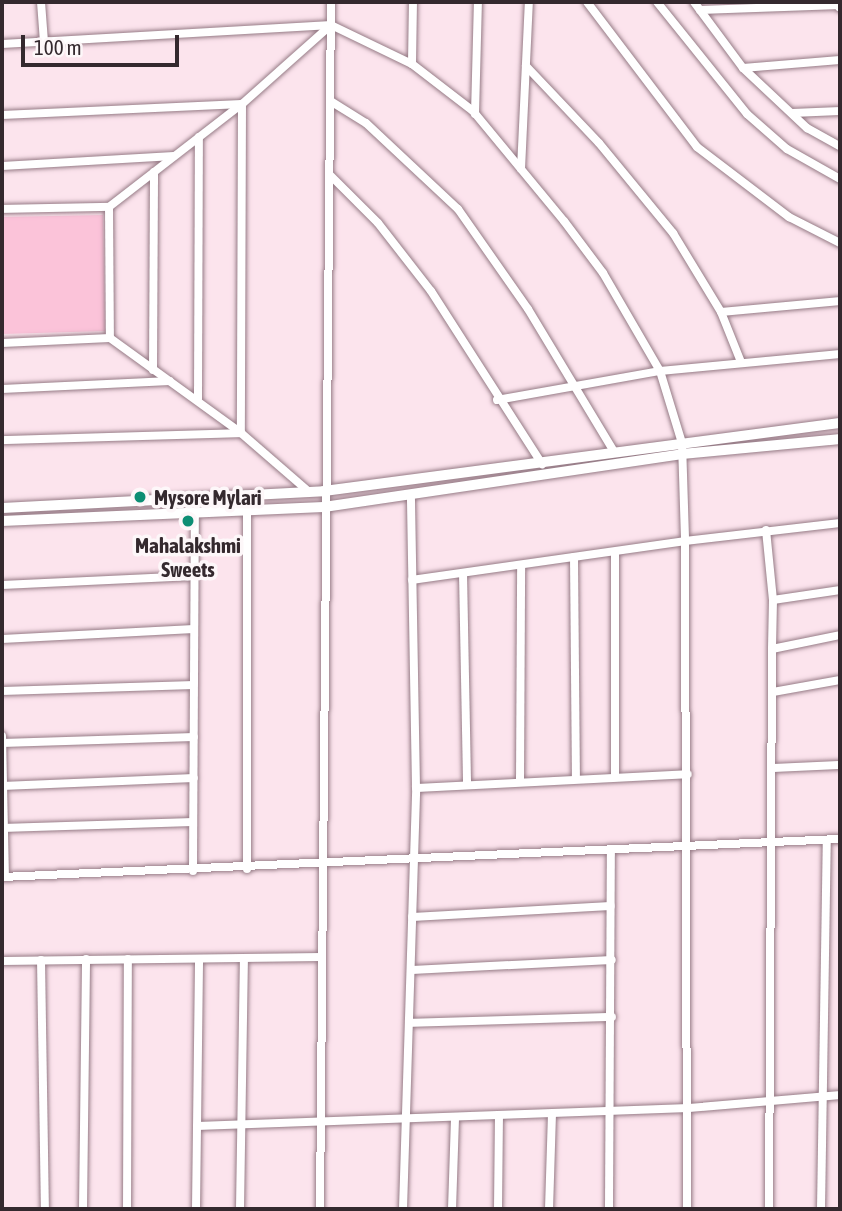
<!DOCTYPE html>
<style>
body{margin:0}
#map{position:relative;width:842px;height:1211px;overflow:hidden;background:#fce4ed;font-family:"Asap Condensed",sans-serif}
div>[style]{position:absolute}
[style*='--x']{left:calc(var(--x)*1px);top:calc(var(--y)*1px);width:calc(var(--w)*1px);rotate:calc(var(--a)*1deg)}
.green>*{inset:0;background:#fbc3d9}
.roads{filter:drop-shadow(0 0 2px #967b86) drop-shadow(0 0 2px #967b86)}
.minor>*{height:8px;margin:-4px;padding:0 4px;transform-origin:4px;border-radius:4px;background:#fff}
.tertiary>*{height:10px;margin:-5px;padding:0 5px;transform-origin:5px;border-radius:5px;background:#fff}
.dots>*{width:19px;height:19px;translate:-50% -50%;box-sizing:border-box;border:4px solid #fdf7f9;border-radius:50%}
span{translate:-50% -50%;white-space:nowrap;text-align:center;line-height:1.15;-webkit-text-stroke:7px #fdf7f9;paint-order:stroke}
.poi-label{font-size:21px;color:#34292e;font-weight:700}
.left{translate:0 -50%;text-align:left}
.frame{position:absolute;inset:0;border:4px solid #34292e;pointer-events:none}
.scale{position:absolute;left:21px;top:35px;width:158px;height:32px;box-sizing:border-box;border:4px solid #34292e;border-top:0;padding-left:9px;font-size:21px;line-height:24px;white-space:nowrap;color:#34292e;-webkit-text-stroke:5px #fdf7f9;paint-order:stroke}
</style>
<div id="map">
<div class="green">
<i style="clip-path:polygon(103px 215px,105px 331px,2px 334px,2px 217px)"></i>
</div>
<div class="roads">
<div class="minor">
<i style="--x:41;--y:2;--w:40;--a:85.7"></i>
<i style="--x:587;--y:2;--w:182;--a:52.8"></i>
<i style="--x:697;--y:147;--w:116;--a:37.3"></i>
<i style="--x:789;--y:217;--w:57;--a:27"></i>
<i style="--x:657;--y:2;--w:144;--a:51.2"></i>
<i style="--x:747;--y:114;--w:53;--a:41.2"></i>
<i style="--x:787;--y:149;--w:61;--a:29.5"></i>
<i style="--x:694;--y:2;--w:82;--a:53.4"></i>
<i style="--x:743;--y:68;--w:88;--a:43.2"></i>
<i style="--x:807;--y:128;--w:38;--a:29"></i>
<i style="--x:700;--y:10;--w:140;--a:-2"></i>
<i style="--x:2;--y:44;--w:330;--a:-3.3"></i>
<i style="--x:331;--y:25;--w:90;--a:25.7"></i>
<i style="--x:412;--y:64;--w:77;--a:37.6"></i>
<i style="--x:473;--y:111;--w:143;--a:50.4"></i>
<i style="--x:564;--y:221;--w:65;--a:53.1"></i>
<i style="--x:603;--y:273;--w:113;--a:59.8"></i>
<i style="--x:660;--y:371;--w:75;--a:73"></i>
<i style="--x:682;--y:443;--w:98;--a:88.2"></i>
<i style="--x:685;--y:541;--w:156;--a:-6.6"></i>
<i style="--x:412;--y:64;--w:62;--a:-89.1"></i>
<i style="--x:526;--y:66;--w:106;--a:46.5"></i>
<i style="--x:599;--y:143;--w:117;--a:50.6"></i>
<i style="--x:673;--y:233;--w:92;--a:58.7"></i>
<i style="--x:721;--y:312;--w:54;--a:68.2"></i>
<i style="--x:743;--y:68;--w:97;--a:-4.7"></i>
<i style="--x:332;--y:102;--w:40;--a:32"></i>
<i style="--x:366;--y:123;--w:126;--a:43.1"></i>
<i style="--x:458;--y:209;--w:122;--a:55"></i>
<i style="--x:528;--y:309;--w:168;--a:58.9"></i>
<i style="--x:792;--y:113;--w:48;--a:-2.4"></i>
<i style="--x:475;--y:114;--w:112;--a:-88.5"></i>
<i style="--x:2;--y:115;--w:240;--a:-2.6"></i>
<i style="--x:242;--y:104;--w:329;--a:90.2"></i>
<i style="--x:241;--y:433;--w:239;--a:178.3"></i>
<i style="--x:2;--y:166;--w:172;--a:-3.3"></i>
<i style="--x:521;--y:169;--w:167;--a:-87.3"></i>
<i style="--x:331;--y:176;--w:66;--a:45"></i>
<i style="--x:378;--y:223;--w:86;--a:52.1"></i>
<i style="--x:431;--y:291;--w:206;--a:57.3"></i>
<i style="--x:109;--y:207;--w:168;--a:-37.8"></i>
<i style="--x:242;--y:104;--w:119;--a:-41.6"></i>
<i style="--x:2;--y:209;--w:107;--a:-1.1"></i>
<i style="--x:109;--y:207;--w:131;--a:89.6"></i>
<i style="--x:110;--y:338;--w:108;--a:177.3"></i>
<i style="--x:721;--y:312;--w:120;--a:-5.3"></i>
<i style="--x:110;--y:338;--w:162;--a:35.9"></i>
<i style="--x:241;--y:433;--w:90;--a:40.9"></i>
<i style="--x:153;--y:370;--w:198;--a:-89.7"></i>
<i style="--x:2;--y:389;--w:168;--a:-2.7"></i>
<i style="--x:198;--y:399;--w:262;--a:-89.8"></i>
<i style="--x:497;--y:400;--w:166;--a:-10.1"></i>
<i style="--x:660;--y:371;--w:181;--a:-5.4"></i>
<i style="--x:247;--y:511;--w:358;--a:90"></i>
<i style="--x:766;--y:530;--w:70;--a:84.3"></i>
<i style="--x:773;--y:600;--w:49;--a:91.2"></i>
<i style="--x:772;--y:649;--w:69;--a:-11.6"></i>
<i style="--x:574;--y:557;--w:222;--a:89.5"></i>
<i style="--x:463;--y:573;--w:211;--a:88.9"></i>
<i style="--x:412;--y:580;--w:276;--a:-8.1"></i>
<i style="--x:685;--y:541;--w:668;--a:89.83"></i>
<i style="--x:2;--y:585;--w:192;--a:-2.7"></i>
<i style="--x:773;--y:600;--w:68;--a:-8.5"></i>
<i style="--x:2;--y:639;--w:192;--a:-3"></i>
<i style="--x:2;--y:691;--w:192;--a:-1.8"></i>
<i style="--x:773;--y:692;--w:68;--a:-10.2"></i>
<i style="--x:2;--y:736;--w:141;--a:88.8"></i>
<i style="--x:2;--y:743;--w:192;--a:-1.8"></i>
<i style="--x:772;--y:768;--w:68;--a:-2.5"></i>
<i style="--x:615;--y:777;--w:225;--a:-90"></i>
<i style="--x:520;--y:782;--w:217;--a:-89.7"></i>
<i style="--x:2;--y:786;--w:192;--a:-2.4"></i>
<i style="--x:416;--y:788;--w:272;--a:-2.9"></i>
<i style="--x:2;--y:828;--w:191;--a:-1.8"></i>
<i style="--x:193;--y:871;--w:357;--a:-89.7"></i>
<i style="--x:2;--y:877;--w:839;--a:-2.6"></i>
<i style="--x:412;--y:917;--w:199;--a:-3.2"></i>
<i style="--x:41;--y:960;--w:249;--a:89.1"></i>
<i style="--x:2;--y:961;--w:320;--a:-0.7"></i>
<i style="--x:412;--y:970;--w:200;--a:-2.9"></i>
<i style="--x:409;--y:1023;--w:203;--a:-1.7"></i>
<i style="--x:197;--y:1126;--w:492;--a:-2.1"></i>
<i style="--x:689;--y:1108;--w:152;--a:-4.9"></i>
<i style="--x:83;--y:1209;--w:250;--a:-89.3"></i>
<i style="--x:127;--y:1209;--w:250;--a:-89.8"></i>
<i style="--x:196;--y:1209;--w:250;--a:-89.3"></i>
<i style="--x:240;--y:1209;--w:251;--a:-89.1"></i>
<i style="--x:320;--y:1209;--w:1207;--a:-89.48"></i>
<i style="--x:403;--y:1209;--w:421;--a:-88.2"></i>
<i style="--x:416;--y:788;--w:291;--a:-91"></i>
<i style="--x:452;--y:1209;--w:91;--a:-88.1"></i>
<i style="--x:498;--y:1209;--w:93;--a:-89.4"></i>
<i style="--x:549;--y:1209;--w:95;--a:-88.2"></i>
<i style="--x:609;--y:1209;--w:357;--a:-89.7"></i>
<i style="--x:769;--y:1209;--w:560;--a:-89.69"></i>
<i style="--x:821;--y:1209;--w:369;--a:-89.1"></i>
</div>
<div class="tertiary">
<i style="--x:838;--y:2;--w:5;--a:68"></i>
<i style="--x:2;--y:508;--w:322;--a:-3"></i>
<i style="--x:324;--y:491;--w:520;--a:-7.51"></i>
<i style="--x:2;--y:521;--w:322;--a:-2.5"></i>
<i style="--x:324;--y:507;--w:362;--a:-8.4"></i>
<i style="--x:682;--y:454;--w:159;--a:-5.4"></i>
</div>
</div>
<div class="dots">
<i style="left:140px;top:497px;background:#0d8e74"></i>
<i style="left:188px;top:521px;background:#0d8e74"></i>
</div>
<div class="poi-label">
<span class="left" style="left:154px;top:497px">Mysore Mylari</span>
<span style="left:188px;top:557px">Mahalakshmi<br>Sweets</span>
</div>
<div class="frame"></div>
<div class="scale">100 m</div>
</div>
